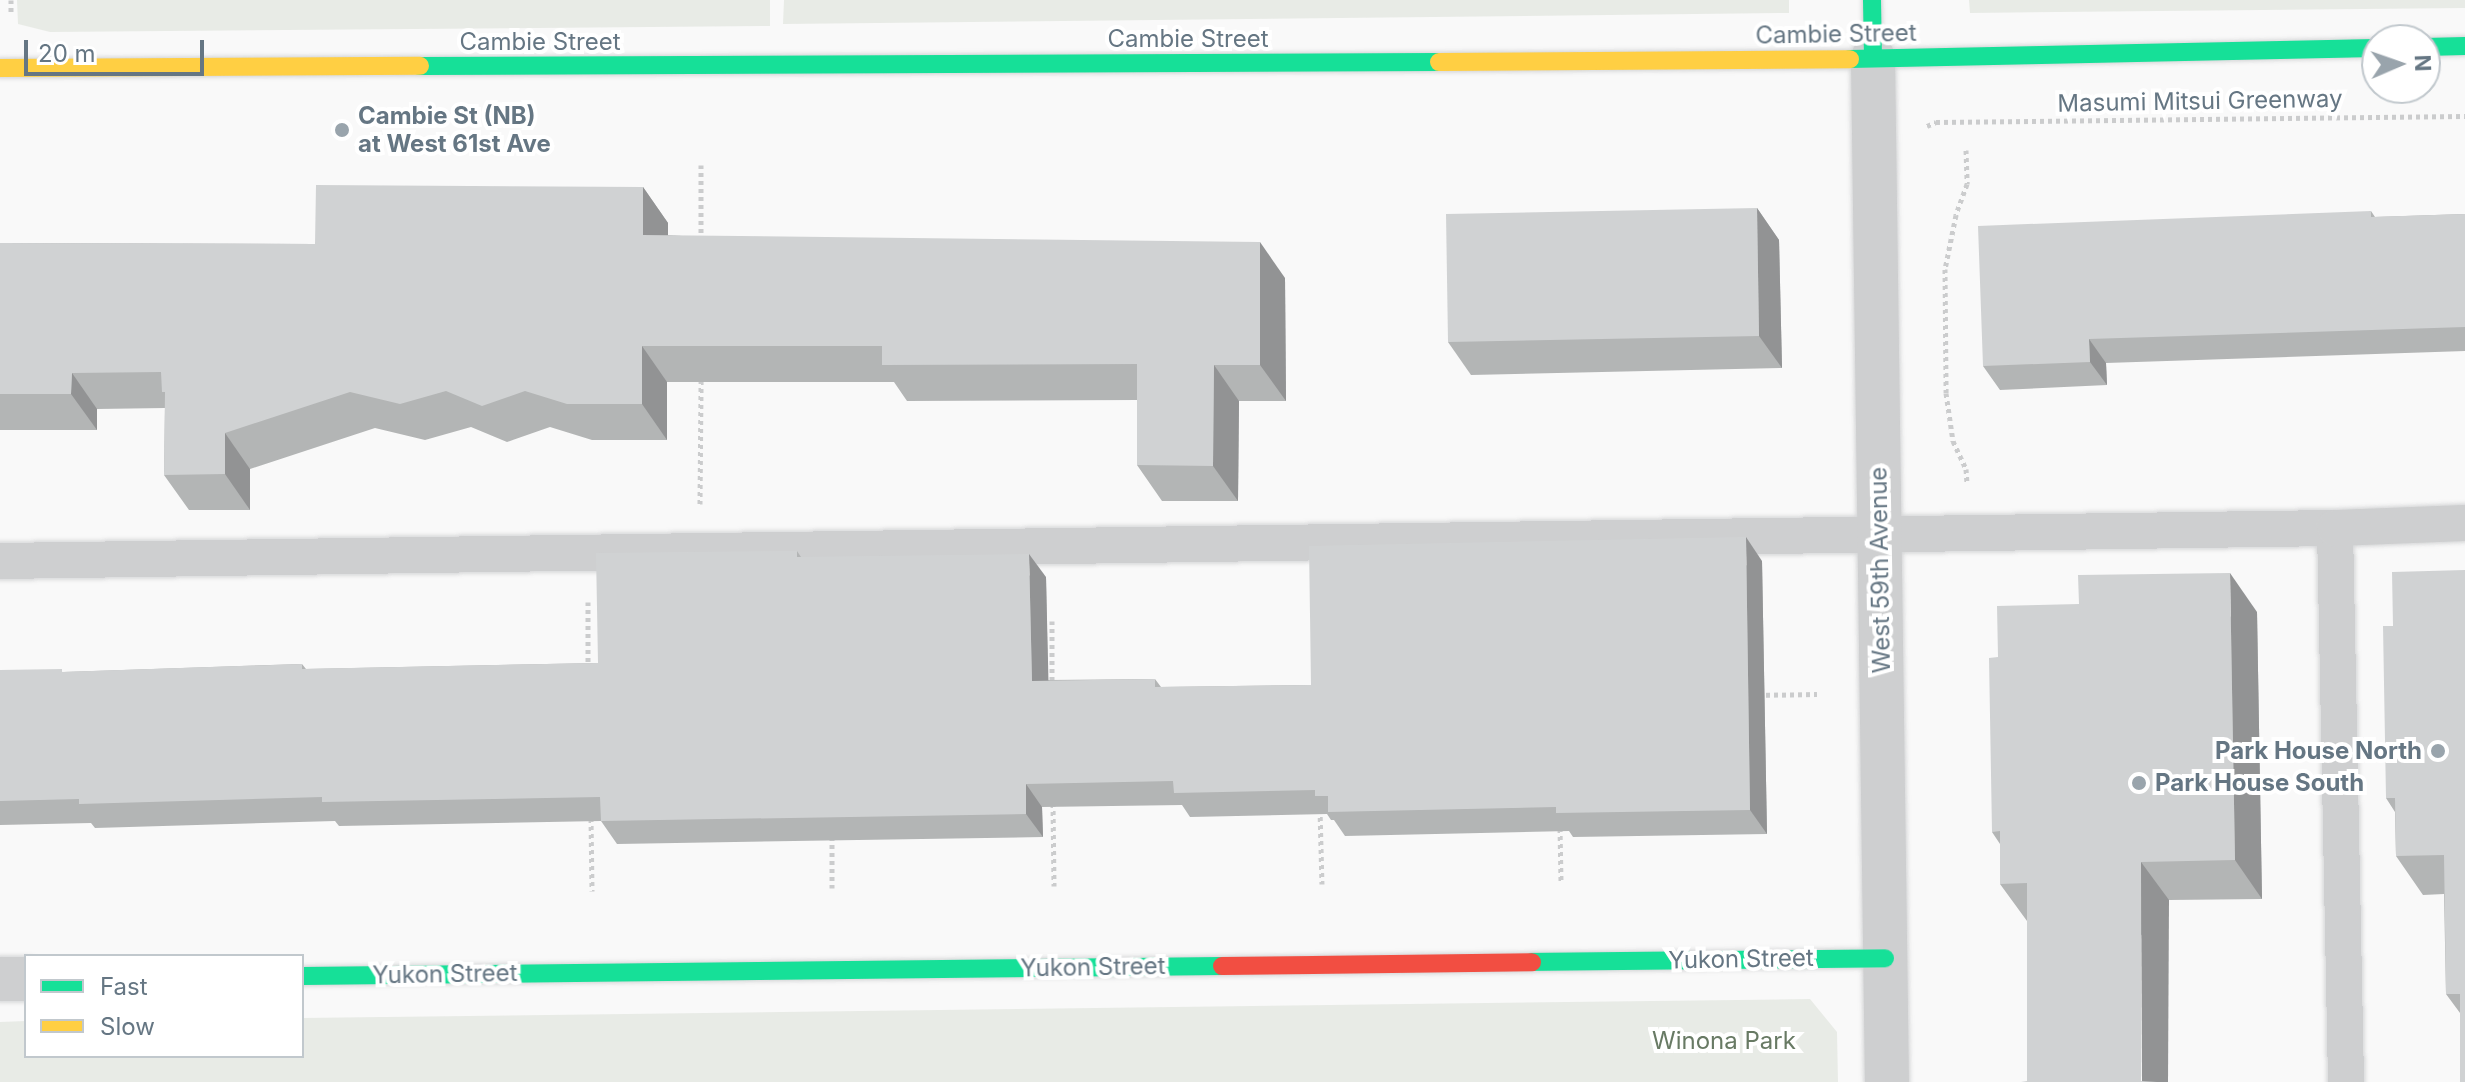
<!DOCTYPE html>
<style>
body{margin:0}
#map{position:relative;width:2465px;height:1082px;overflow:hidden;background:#f9f9f9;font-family:Inter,sans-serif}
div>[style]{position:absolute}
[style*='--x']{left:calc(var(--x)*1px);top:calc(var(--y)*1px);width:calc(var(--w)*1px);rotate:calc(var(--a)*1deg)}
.green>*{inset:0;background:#e8ebe6}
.path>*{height:5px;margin-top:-2.5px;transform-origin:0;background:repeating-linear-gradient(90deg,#cbcccd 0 4px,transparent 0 8px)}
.roads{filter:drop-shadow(0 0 2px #d5d6d7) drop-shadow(0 0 2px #d5d6d7)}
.lane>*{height:36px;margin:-18px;padding:0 18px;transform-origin:18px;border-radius:18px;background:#cecfd0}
.street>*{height:44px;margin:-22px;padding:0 22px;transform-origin:22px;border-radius:22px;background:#cecfd0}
.fast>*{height:18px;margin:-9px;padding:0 9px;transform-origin:9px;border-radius:9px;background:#16e098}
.slow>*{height:18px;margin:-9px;padding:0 9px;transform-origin:9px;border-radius:9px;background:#ffcf43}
.jam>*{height:18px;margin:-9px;padding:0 9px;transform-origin:9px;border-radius:9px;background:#f24e42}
.wall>*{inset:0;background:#b3b5b5}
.shaded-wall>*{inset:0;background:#929394}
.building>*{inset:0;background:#d0d2d3}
.dots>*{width:22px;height:22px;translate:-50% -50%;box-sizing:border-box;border:4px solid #fff;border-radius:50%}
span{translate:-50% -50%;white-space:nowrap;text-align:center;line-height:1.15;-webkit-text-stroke:8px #fff;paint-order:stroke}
.street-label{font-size:24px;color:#657683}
.poi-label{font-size:24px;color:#657683;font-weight:700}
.left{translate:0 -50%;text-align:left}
.right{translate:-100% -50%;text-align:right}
.park-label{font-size:24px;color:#687a64}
.legend{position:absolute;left:24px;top:954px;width:280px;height:104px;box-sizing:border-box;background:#fff;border:2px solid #c1c8cd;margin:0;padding:10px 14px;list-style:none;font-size:24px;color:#657683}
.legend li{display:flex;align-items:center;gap:16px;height:40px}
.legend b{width:40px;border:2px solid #c1c8cd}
.north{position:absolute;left:2361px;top:24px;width:80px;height:80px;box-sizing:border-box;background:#fff;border:2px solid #c1c8cd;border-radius:50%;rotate:88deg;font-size:22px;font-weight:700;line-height:32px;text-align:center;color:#657683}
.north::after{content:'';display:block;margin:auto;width:28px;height:36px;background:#99a4ac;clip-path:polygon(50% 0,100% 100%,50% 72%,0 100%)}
.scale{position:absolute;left:24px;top:40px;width:180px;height:36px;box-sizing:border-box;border:4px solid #657683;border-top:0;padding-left:10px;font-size:24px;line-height:28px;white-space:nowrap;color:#657683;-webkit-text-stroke:6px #fff;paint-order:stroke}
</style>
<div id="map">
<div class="green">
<i style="clip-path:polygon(17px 0,770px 0,770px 26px,50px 32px,18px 24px)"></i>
<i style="clip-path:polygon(784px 0,1789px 0,1789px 13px,783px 24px)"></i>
<i style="clip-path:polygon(1969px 0,2465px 0,2465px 8px,1970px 13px)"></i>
<i style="clip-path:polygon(1810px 999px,1837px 1032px,1838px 1082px,0 1082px,0 1022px,26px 1021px,26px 1056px,302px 1056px,302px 1018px)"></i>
</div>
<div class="path">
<i style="--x:11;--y:0;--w:15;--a:90"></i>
<i style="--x:1927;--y:126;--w:10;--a:-24"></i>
<i style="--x:1936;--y:122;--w:529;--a:-0.65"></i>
<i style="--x:1966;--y:150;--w:34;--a:88"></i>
<i style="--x:1967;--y:184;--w:33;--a:110"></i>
<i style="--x:1956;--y:215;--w:55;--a:101.5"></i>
<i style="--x:1945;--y:269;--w:124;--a:89.5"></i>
<i style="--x:1946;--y:393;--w:49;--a:81.7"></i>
<i style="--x:1953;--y:441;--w:31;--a:65"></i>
<i style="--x:1966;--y:469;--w:13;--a:86"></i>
<i style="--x:701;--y:240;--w:75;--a:-90"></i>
<i style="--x:700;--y:504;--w:126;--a:-89.5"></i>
<i style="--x:588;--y:602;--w:66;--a:90"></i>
<i style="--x:1052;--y:621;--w:64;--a:90"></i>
<i style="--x:1758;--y:695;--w:59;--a:-1"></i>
<i style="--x:1053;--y:803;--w:83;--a:89.3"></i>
<i style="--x:1320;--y:809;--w:75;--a:88.5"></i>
<i style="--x:591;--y:818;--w:73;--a:89.2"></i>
<i style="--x:1560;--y:828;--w:53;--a:88.9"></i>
<i style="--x:832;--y:837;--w:51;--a:90"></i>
</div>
<div class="roads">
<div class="lane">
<i style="--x:2335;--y:528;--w:554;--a:88.86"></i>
<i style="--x:0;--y:561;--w:2335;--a:-0.81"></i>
<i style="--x:2335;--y:528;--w:130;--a:-2.2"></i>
</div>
<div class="street">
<i style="--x:1873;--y:58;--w:1024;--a:89.22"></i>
<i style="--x:0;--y:979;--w:26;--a:0"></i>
</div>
<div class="fast">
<i style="--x:1872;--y:0;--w:58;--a:89"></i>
<i style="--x:2425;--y:47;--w:40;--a:-1.4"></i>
<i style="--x:1850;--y:59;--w:527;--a:-1.2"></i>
<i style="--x:420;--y:66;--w:1019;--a:-0.22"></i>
<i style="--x:1532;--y:962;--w:353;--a:-0.6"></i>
<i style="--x:302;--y:976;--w:920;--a:-0.62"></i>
</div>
<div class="slow">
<i style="--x:1439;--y:62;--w:411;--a:-0.4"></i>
<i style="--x:0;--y:68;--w:420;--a:-0.3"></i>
</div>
<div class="jam">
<i style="--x:1222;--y:966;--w:310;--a:-0.7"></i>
</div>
</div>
<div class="wall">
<i style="clip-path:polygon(643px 187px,668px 223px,668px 235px,1285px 278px,1286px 401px,1239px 401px,1238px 501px,1162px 501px,1137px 465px,1137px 400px,907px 401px,894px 382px,667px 382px,667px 440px,592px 440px,550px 427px,507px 442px,471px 427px,425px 440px,375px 428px,250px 469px,250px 510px,189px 510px,164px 475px,165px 408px,97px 409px,97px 430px,0 430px,0 243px,315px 244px)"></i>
<i style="clip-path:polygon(1757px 208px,1779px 240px,1782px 368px,1471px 375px,1448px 342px)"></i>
<i style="clip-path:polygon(2371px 211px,2375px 217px,2465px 214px,2465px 351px,2106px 363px,2107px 385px,2000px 390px,1983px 366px)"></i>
<i style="clip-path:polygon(797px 551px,801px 557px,1046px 577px,1048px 680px,1155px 679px,1161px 687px,1311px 685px,1762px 561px,1767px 834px,1573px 837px,1569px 831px,1345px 836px,1334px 820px,1331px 820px,1327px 814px,1190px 817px,1182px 805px,1042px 807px,1043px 837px,617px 844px,601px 821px,339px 826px,335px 821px,95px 828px,91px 823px,0 825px,0 670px,64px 672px,302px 664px,306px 669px,598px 663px)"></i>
<i style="clip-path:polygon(2465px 570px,2460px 1013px,2446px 994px,2444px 894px,2423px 895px,2396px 856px,2395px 812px,2386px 798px,2393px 626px)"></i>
<i style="clip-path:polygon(2257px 612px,2262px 899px,2169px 900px,2027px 1081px,2027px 921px,2000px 884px,2000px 844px,1992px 832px,1998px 657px)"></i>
</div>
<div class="shaded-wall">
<i style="clip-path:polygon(643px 187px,668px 223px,668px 271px,643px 235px)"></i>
<i style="clip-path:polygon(1757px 208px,1779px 240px,1782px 368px,1759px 336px)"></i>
<i style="clip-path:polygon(1260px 242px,1285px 278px,1286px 401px,1260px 365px)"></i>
<i style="clip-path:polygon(2089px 339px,2106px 363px,2107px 385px,2090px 362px)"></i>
<i style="clip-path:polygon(642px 346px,667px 382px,667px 440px,642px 404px)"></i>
<i style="clip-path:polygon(1214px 365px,1239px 401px,1238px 501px,1213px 466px)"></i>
<i style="clip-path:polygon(72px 373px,97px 409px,97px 430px,71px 394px)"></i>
<i style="clip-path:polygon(225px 433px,250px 469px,250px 510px,225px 474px)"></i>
<i style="clip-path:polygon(1746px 537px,1762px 561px,1767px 834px,1750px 810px)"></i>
<i style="clip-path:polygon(1029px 554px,1046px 577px,1049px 704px,1032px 681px)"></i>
<i style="clip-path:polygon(2230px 573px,2257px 612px,2262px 899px,2235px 860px)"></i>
<i style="clip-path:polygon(1026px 784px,1042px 807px,1043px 837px,1026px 814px)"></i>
<i style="clip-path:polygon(2141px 862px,2169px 900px,2168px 1082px,2142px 1082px)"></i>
</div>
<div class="building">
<i style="clip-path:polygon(316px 185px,643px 187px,643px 235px,1260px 242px,1260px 365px,1214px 365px,1213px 466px,1137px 465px,1137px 364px,882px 365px,882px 346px,642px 346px,642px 404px,567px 404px,525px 391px,482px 406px,446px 391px,400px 404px,350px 392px,225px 433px,225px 474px,164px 475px,165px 392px,162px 392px,161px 372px,72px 373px,71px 394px,0 394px,0 243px,315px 244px)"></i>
<i style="clip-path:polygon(1757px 208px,1759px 336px,1448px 342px,1446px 214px)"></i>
<i style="clip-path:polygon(2371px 211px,2371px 217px,2465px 214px,2465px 327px,2089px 339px,2090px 362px,1983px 366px,1978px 226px)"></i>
<i style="clip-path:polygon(1746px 537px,1750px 810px,1556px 813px,1556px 807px,1328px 812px,1328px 796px,1315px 796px,1315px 790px,1174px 793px,1173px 781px,1026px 784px,1026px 814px,601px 821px,600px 797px,322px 802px,322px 797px,79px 804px,79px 799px,0 801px,0 670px,62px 669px,62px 672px,302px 664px,302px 669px,598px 663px,596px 553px,797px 551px,797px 557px,1029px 554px,1032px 681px,1155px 679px,1155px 687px,1311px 685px,1309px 546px)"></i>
<i style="clip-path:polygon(2465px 570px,2465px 1082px,2460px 1082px,2460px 994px,2446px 994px,2444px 855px,2396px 856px,2395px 798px,2386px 798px,2383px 626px,2393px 626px,2392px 572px)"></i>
<i style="clip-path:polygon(2230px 573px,2235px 860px,2141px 862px,2141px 1081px,2157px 1082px,2021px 1082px,2027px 1081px,2027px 883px,2000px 884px,2000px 831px,1992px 832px,1989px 658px,1998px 657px,1997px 606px,2079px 604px,2078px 575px)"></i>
</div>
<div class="dots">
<i style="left:342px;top:130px;background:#99a4ac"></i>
<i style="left:2438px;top:751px;background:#99a4ac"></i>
<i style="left:2139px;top:783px;background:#99a4ac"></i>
</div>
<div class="street-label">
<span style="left:1836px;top:34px;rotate:-1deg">Cambie Street</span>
<span style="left:1188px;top:39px">Cambie Street</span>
<span style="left:540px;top:42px">Cambie Street</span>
<span style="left:2200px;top:101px;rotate:-1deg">Masumi Mitsui Greenway</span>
<span style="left:1880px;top:570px;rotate:-91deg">West 59th Avenue</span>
<span style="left:1741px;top:959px;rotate:-1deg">Yukon Street</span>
<span style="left:1093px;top:967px;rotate:-1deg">Yukon Street</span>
<span style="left:445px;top:974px;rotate:-1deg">Yukon Street</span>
</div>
<div class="poi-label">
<span class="left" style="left:358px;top:130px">Cambie St (NB)<br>at West 61st Ave</span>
<span class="right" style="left:2422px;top:751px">Park House North</span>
<span class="left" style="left:2155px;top:783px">Park House South</span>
</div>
<div class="park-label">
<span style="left:1724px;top:1041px">Winona Park</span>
</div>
<ul class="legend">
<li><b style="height:10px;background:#16e098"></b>Fast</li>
<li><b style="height:10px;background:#ffcf43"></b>Slow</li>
</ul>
<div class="north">N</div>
<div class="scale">20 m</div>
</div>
